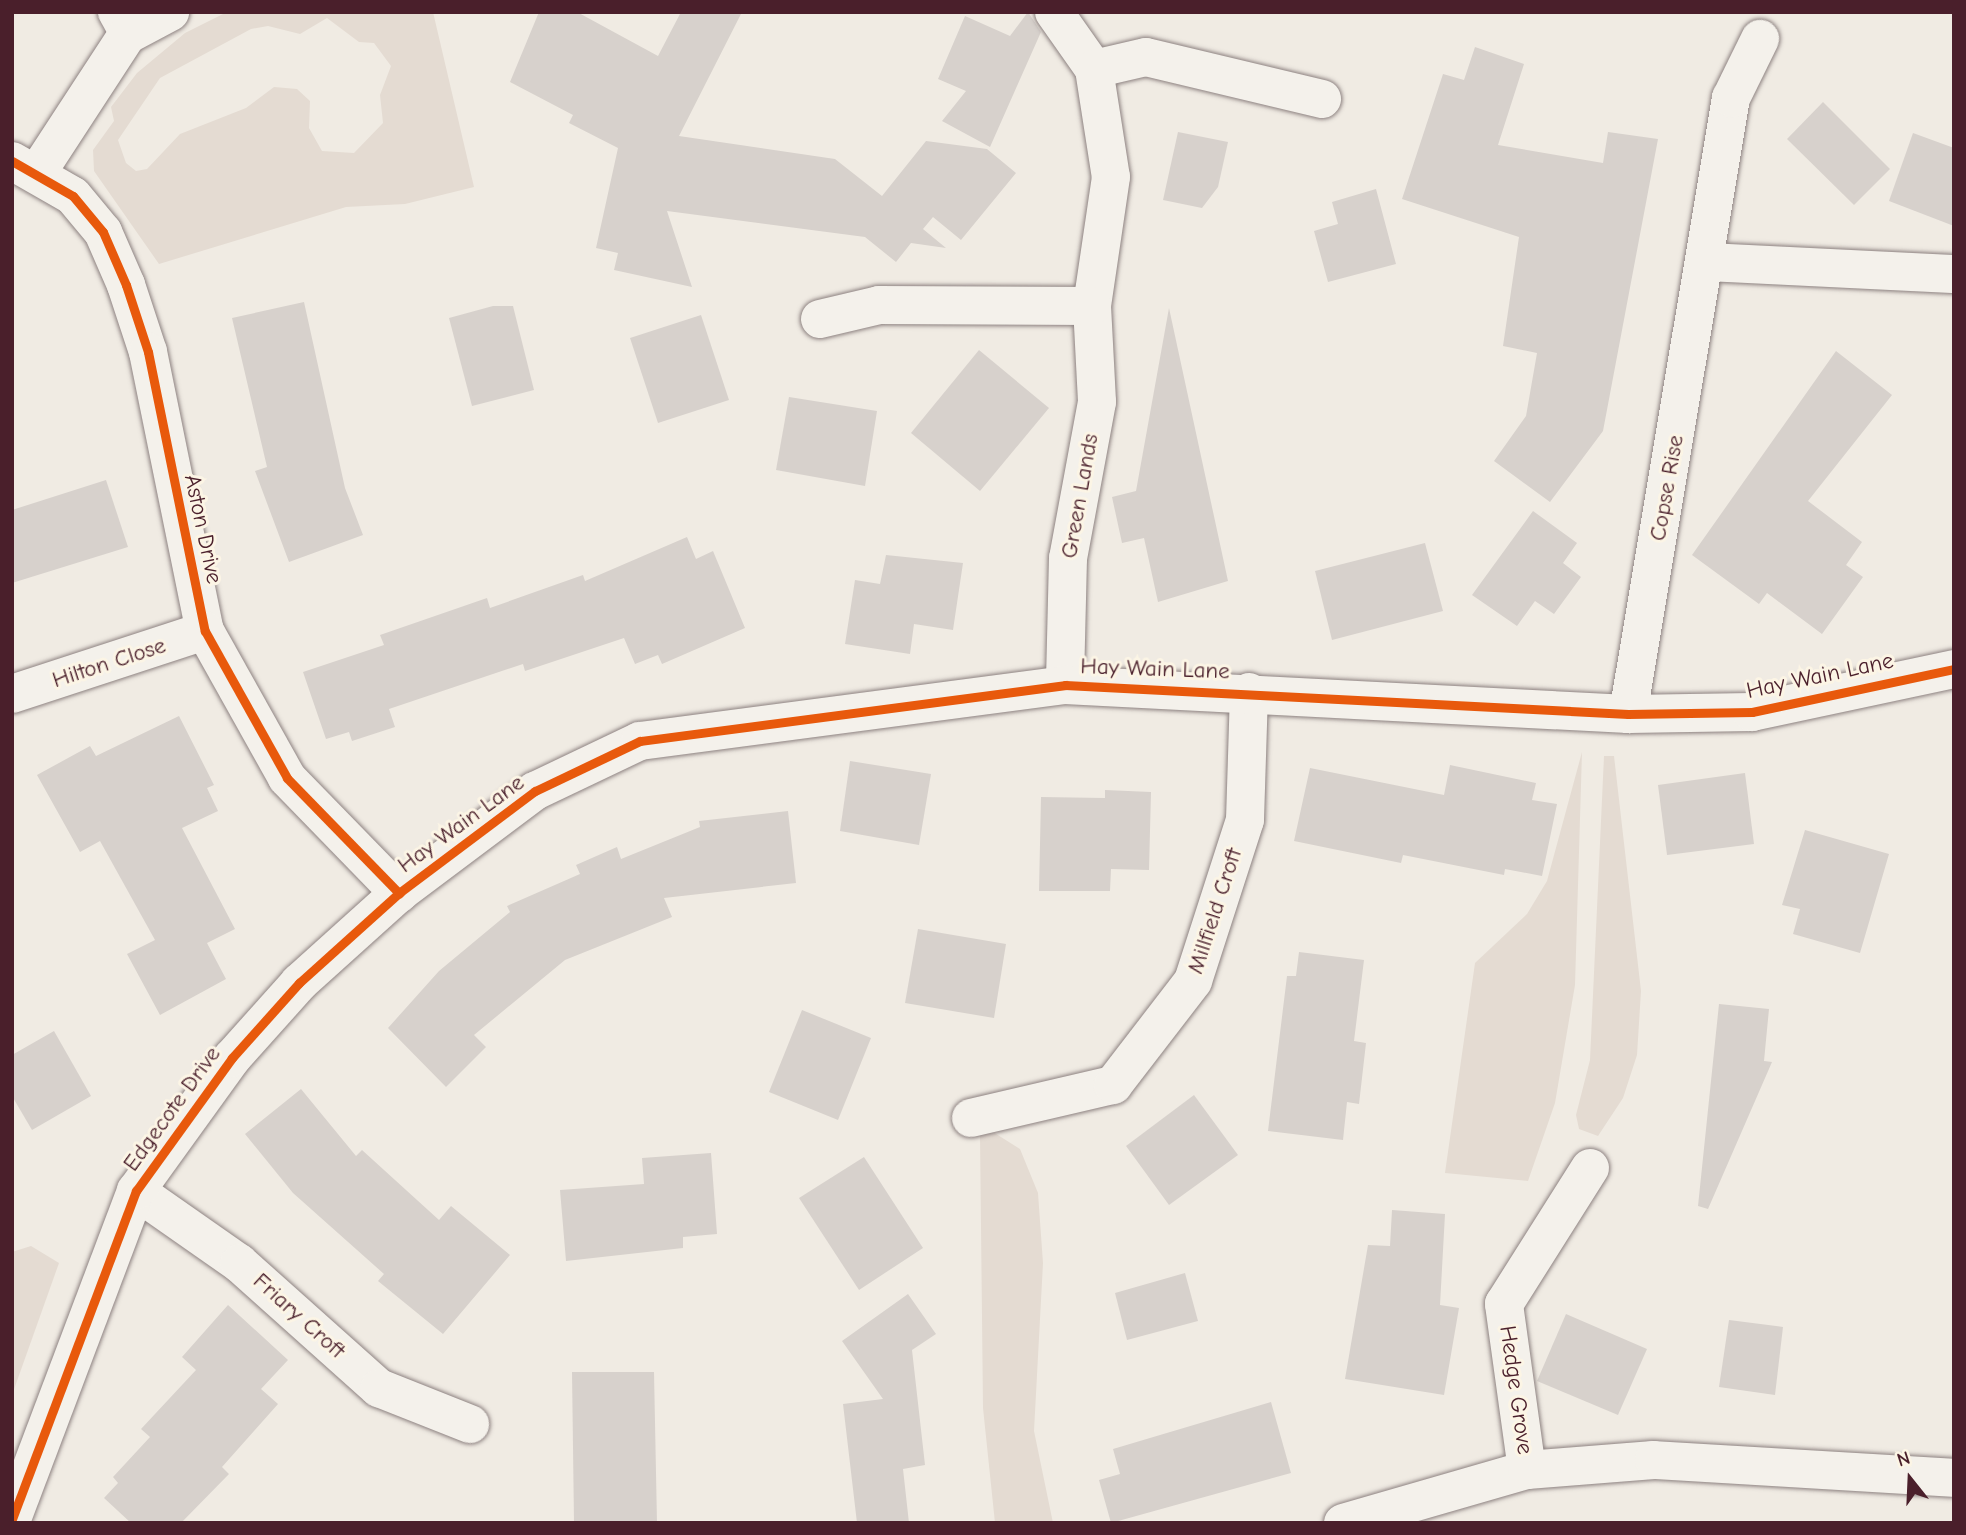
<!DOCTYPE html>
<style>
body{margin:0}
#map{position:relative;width:1966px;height:1535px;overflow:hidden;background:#f0ebe3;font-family:"Comic Neue",sans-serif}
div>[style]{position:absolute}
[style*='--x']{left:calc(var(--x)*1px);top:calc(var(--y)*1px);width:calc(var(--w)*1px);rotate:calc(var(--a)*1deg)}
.green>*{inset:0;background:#e4dbd2}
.building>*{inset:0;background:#d7d1cc}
.roads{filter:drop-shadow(0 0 2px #8d8281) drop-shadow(0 0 2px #8d8281)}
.lane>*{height:33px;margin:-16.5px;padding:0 16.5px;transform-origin:16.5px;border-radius:16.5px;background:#f4f1eb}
.street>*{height:38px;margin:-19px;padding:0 19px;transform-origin:19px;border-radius:19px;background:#f4f1eb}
.cycleway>*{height:9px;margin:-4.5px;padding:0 4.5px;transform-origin:4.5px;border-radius:4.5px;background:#e8590c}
span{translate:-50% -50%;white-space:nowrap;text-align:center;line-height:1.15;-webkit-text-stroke:6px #fcf5e5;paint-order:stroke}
.street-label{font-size:23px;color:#4a1f2b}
.frame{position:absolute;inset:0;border:14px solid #4a1f2b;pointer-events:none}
.north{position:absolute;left:1875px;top:1444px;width:70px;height:70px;-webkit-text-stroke:5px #fcf5e5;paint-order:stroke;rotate:342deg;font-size:19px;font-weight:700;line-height:28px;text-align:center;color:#4a1f2b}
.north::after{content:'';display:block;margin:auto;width:24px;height:32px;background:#4a1f2b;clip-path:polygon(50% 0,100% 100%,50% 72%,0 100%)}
</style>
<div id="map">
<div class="green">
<i style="clip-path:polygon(evenodd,227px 12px,433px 12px,474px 187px,405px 204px,346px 207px,159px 264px,94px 171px,93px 150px,114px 121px,111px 107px,137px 73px,185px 33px,227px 12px,327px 18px,359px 42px,374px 43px,391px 66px,380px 95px,383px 123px,354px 153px,322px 151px,309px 128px,310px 101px,297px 89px,274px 87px,246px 108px,180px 134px,147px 169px,136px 171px,126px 163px,118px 140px,160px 78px,251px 29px,268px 26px,300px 34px,327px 18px)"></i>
<i style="clip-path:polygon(1582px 752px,1575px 985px,1555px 1103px,1528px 1181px,1445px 1173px,1475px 963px,1527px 914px,1547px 881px)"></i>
<i style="clip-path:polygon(1604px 756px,1614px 756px,1641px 991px,1637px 1055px,1623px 1098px,1598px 1136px,1579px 1129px,1576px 1115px,1590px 1060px)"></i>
<i style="clip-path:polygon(993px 1132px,1020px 1149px,1038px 1193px,1043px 1263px,1034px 1431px,1053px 1523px,995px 1523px,983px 1408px,980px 1135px)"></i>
<i style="clip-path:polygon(31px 1246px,59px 1263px,12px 1395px,12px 1252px)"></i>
</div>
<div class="building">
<i style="clip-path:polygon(539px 12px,577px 12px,658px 56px,681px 12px,742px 12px,679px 136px,835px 159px,882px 196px,926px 141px,987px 149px,1016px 173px,961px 240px,933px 217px,923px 229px,946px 248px,911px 243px,896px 262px,865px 237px,667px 211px,692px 287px,614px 270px,618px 253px,596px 248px,618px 148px,569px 123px,573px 115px,510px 82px)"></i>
<i style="clip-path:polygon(1028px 12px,1041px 32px,990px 147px,942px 121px,966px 91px,938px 79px,965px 16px,1010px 36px)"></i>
<i style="clip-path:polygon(1475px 47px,1524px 64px,1498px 145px,1603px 163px,1608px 132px,1658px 139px,1603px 431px,1550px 502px,1494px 461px,1526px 416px,1537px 353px,1503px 346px,1519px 237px,1402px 199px,1443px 74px,1464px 80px)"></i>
<i style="clip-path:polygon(1823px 102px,1890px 169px,1854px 205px,1787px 139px)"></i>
<i style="clip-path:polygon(1178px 132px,1228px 142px,1218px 187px,1202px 208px,1163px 200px)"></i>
<i style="clip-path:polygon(1913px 133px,1954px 148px,1954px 226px,1889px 201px)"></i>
<i style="clip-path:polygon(1376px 189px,1396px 264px,1328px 282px,1314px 231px,1338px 224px,1332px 202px)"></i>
<i style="clip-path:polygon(304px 302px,345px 488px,363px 535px,289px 562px,255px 471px,267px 467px,232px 318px)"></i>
<i style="clip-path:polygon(493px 306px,513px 306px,534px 390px,472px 406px,449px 318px)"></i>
<i style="clip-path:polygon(1169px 308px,1228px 581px,1158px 602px,1144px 538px,1122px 543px,1112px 497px,1136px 491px)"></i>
<i style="clip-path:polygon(701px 315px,729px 400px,658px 423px,630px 338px)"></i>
<i style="clip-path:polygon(979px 350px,1049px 408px,980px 491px,911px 433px)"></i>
<i style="clip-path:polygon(1836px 351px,1892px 395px,1808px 501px,1862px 542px,1846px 565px,1863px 577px,1822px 634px,1767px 593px,1759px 604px,1692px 555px)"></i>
<i style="clip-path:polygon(789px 397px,877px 411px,865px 486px,776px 470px)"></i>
<i style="clip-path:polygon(106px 480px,128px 547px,12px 583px,12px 510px)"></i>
<i style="clip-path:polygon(1533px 511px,1577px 543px,1563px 563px,1581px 577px,1554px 614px,1535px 601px,1517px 626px,1472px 595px)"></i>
<i style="clip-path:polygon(687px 537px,696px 559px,713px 551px,745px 628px,662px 664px,658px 655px,635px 664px,624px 638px,525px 671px,523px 664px,389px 709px,395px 727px,352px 741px,349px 732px,326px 739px,303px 672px,384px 645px,380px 635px,487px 598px,490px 608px,583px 575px,585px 581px)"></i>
<i style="clip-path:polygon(1425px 543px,1443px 611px,1332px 640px,1315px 571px)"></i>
<i style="clip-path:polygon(886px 555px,963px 563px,953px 630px,914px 624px,910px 654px,845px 644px,855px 580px,880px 584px)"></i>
<i style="clip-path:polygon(179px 716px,214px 785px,207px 788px,218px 811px,182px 828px,235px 929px,207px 943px,226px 979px,160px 1015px,127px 954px,155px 940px,100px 841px,80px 852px,37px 775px,90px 746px,96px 756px)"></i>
<i style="clip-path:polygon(850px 761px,931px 774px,919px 845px,840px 831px)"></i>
<i style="clip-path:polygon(1450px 765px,1536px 783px,1532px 800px,1557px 804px,1542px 876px,1505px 869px,1504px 875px,1403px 855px,1401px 863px,1294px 841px,1310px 768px,1444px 795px)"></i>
<i style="clip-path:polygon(1745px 773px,1754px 844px,1667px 855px,1658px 785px)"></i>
<i style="clip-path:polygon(1105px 790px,1151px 792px,1149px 870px,1111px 869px,1110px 891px,1039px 891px,1041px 797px,1105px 798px)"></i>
<i style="clip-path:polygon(788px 811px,796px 883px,664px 898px,672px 917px,565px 960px,474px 1035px,486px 1047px,446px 1087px,388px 1028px,439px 971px,510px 912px,507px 906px,580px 874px,576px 865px,617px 847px,621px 859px,700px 827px,699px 821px)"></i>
<i style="clip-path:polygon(1805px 830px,1889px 854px,1860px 953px,1793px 934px,1800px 909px,1782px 905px)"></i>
<i style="clip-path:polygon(918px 929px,1006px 944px,994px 1018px,905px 1003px)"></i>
<i style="clip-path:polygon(1299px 952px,1364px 960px,1354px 1041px,1366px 1043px,1359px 1104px,1347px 1102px,1343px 1140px,1268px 1131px,1287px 976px,1296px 976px)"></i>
<i style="clip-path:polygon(1719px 1004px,1769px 1009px,1764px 1061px,1772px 1062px,1708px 1209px,1698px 1206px)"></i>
<i style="clip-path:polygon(802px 1010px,871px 1038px,838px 1120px,769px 1092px)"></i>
<i style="clip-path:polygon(54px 1031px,91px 1096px,32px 1130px,12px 1096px,12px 1055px)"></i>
<i style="clip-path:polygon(301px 1089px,356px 1156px,362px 1150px,439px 1220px,451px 1206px,510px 1255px,443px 1334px,378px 1281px,384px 1274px,293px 1193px,245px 1134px)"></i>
<i style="clip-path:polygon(1194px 1095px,1238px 1155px,1169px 1205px,1126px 1146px)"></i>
<i style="clip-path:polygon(711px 1153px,717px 1234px,683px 1237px,683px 1248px,566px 1261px,560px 1190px,644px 1184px,642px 1158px)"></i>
<i style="clip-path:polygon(864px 1157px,923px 1248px,859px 1290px,799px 1198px)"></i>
<i style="clip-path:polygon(1392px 1210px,1445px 1214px,1440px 1305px,1459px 1308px,1444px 1395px,1345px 1379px,1368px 1245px,1390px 1246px)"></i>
<i style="clip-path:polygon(1185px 1273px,1198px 1321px,1127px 1340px,1115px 1293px)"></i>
<i style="clip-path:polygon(908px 1294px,936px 1334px,912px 1350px,925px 1465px,903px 1469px,909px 1523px,857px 1523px,843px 1404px,883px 1399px,842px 1341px)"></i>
<i style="clip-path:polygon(228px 1305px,288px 1360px,261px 1389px,278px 1404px,222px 1467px,229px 1474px,181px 1523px,131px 1523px,104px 1498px,118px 1483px,113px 1477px,150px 1437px,141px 1429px,196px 1370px,182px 1357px)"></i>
<i style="clip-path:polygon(1566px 1314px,1647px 1349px,1618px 1415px,1537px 1381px)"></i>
<i style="clip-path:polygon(1729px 1320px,1783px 1327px,1775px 1395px,1719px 1387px)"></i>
<i style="clip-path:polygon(572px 1372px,654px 1372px,657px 1523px,574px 1523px)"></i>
<i style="clip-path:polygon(1271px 1402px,1291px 1473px,1111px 1523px,1099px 1480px,1120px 1474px,1113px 1449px)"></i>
</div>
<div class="roads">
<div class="lane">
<i style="--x:114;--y:12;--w:26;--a:61"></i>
</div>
<div class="street">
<i style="--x:1054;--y:12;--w:70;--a:54.9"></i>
<i style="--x:1094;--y:69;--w:109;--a:81.1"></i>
<i style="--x:1111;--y:177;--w:130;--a:98.4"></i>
<i style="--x:1092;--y:306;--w:96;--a:87"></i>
<i style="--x:1097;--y:402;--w:159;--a:100.5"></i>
<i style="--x:1068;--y:558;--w:127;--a:91.4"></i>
<i style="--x:1094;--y:69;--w:53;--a:-13"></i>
<i style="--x:1146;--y:57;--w:181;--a:13.4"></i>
<i style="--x:12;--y:161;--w:70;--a:29.8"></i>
<i style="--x:73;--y:196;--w:47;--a:50.2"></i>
<i style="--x:103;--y:232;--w:58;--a:66.5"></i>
<i style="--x:126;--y:285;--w:71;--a:71.8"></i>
<i style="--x:148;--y:352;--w:285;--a:78.5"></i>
<i style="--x:205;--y:631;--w:168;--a:60.8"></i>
<i style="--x:287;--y:778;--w:161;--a:45.8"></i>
<i style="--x:37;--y:173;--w:165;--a:-56.9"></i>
<i style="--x:127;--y:35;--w:49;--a:-28.1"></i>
<i style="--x:1706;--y:262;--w:248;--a:2.8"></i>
<i style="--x:820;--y:319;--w:61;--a:-13.3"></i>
<i style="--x:879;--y:305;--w:213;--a:0.3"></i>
<i style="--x:12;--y:694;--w:203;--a:-18.1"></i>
<i style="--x:1628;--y:714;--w:625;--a:-80.51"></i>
<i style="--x:1731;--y:98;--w:66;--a:-63.8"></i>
<i style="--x:971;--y:1118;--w:146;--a:-13.1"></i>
<i style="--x:1113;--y:1085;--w:131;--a:-52.4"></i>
<i style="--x:1193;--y:981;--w:169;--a:-72.1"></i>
<i style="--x:1245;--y:820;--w:128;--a:-88.2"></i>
<i style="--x:136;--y:1191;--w:126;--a:35"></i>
<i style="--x:239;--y:1263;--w:188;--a:41.8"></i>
<i style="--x:379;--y:1388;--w:98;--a:21.6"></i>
<i style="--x:1527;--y:1470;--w:168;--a:-97.9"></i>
<i style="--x:1504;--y:1304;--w:161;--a:-57.7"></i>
<i style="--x:12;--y:1519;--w:351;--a:-69.3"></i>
<i style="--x:136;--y:1191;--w:164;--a:-54.2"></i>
<i style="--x:232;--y:1058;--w:101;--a:-48.2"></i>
<i style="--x:299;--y:983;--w:135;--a:-42"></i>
<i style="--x:399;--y:893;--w:170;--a:-36.9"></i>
<i style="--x:535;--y:791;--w:116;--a:-25.5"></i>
<i style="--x:640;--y:741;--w:429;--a:-7.5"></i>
<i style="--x:1065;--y:685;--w:564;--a:2.95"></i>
<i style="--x:1628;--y:714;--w:124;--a:-0.9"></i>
<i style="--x:1752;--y:712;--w:207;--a:-12"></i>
<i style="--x:1343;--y:1523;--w:191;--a:-16.1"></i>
<i style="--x:1527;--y:1470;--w:127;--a:-4.5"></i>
<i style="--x:1654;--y:1460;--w:301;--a:3.4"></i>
</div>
</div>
<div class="cycleway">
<i style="--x:12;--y:161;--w:70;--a:29.8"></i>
<i style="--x:73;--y:196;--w:47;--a:50.2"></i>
<i style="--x:103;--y:232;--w:58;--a:66.5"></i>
<i style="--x:126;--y:285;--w:71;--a:71.8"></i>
<i style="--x:148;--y:352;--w:285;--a:78.5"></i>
<i style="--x:205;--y:631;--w:168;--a:60.8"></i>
<i style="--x:287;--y:778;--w:161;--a:45.8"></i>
<i style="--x:12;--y:1519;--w:351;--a:-69.3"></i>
<i style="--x:136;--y:1191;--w:164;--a:-54.2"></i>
<i style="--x:232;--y:1058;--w:101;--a:-48.2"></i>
<i style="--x:299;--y:983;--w:135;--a:-42"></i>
<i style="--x:399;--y:893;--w:170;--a:-36.9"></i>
<i style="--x:535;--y:791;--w:116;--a:-25.5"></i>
<i style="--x:640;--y:741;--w:429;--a:-7.5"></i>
<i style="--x:1065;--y:685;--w:564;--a:2.95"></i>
<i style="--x:1628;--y:714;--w:124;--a:-0.9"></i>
<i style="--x:1752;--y:712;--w:207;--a:-12"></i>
</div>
<div class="street-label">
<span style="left:1667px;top:488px;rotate:-80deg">Copse Rise</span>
<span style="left:1080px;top:496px;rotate:-80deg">Green Lands</span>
<span style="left:203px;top:529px;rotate:78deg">Aston Drive</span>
<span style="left:109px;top:663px;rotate:-18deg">Hilton Close</span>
<span style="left:1155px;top:669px;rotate:2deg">Hay Wain Lane</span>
<span style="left:1820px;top:676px;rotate:-12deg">Hay Wain Lane</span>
<span style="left:461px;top:824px;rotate:-36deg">Hay Wain Lane</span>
<span style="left:1215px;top:911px;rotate:-72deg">Millfield Croft</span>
<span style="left:172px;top:1109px;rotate:-54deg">Edgecote Drive</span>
<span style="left:299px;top:1316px;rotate:42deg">Friary Croft</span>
<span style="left:1516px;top:1390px;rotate:82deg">Hedge Grove</span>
</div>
<div class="frame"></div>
<div class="north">N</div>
</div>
